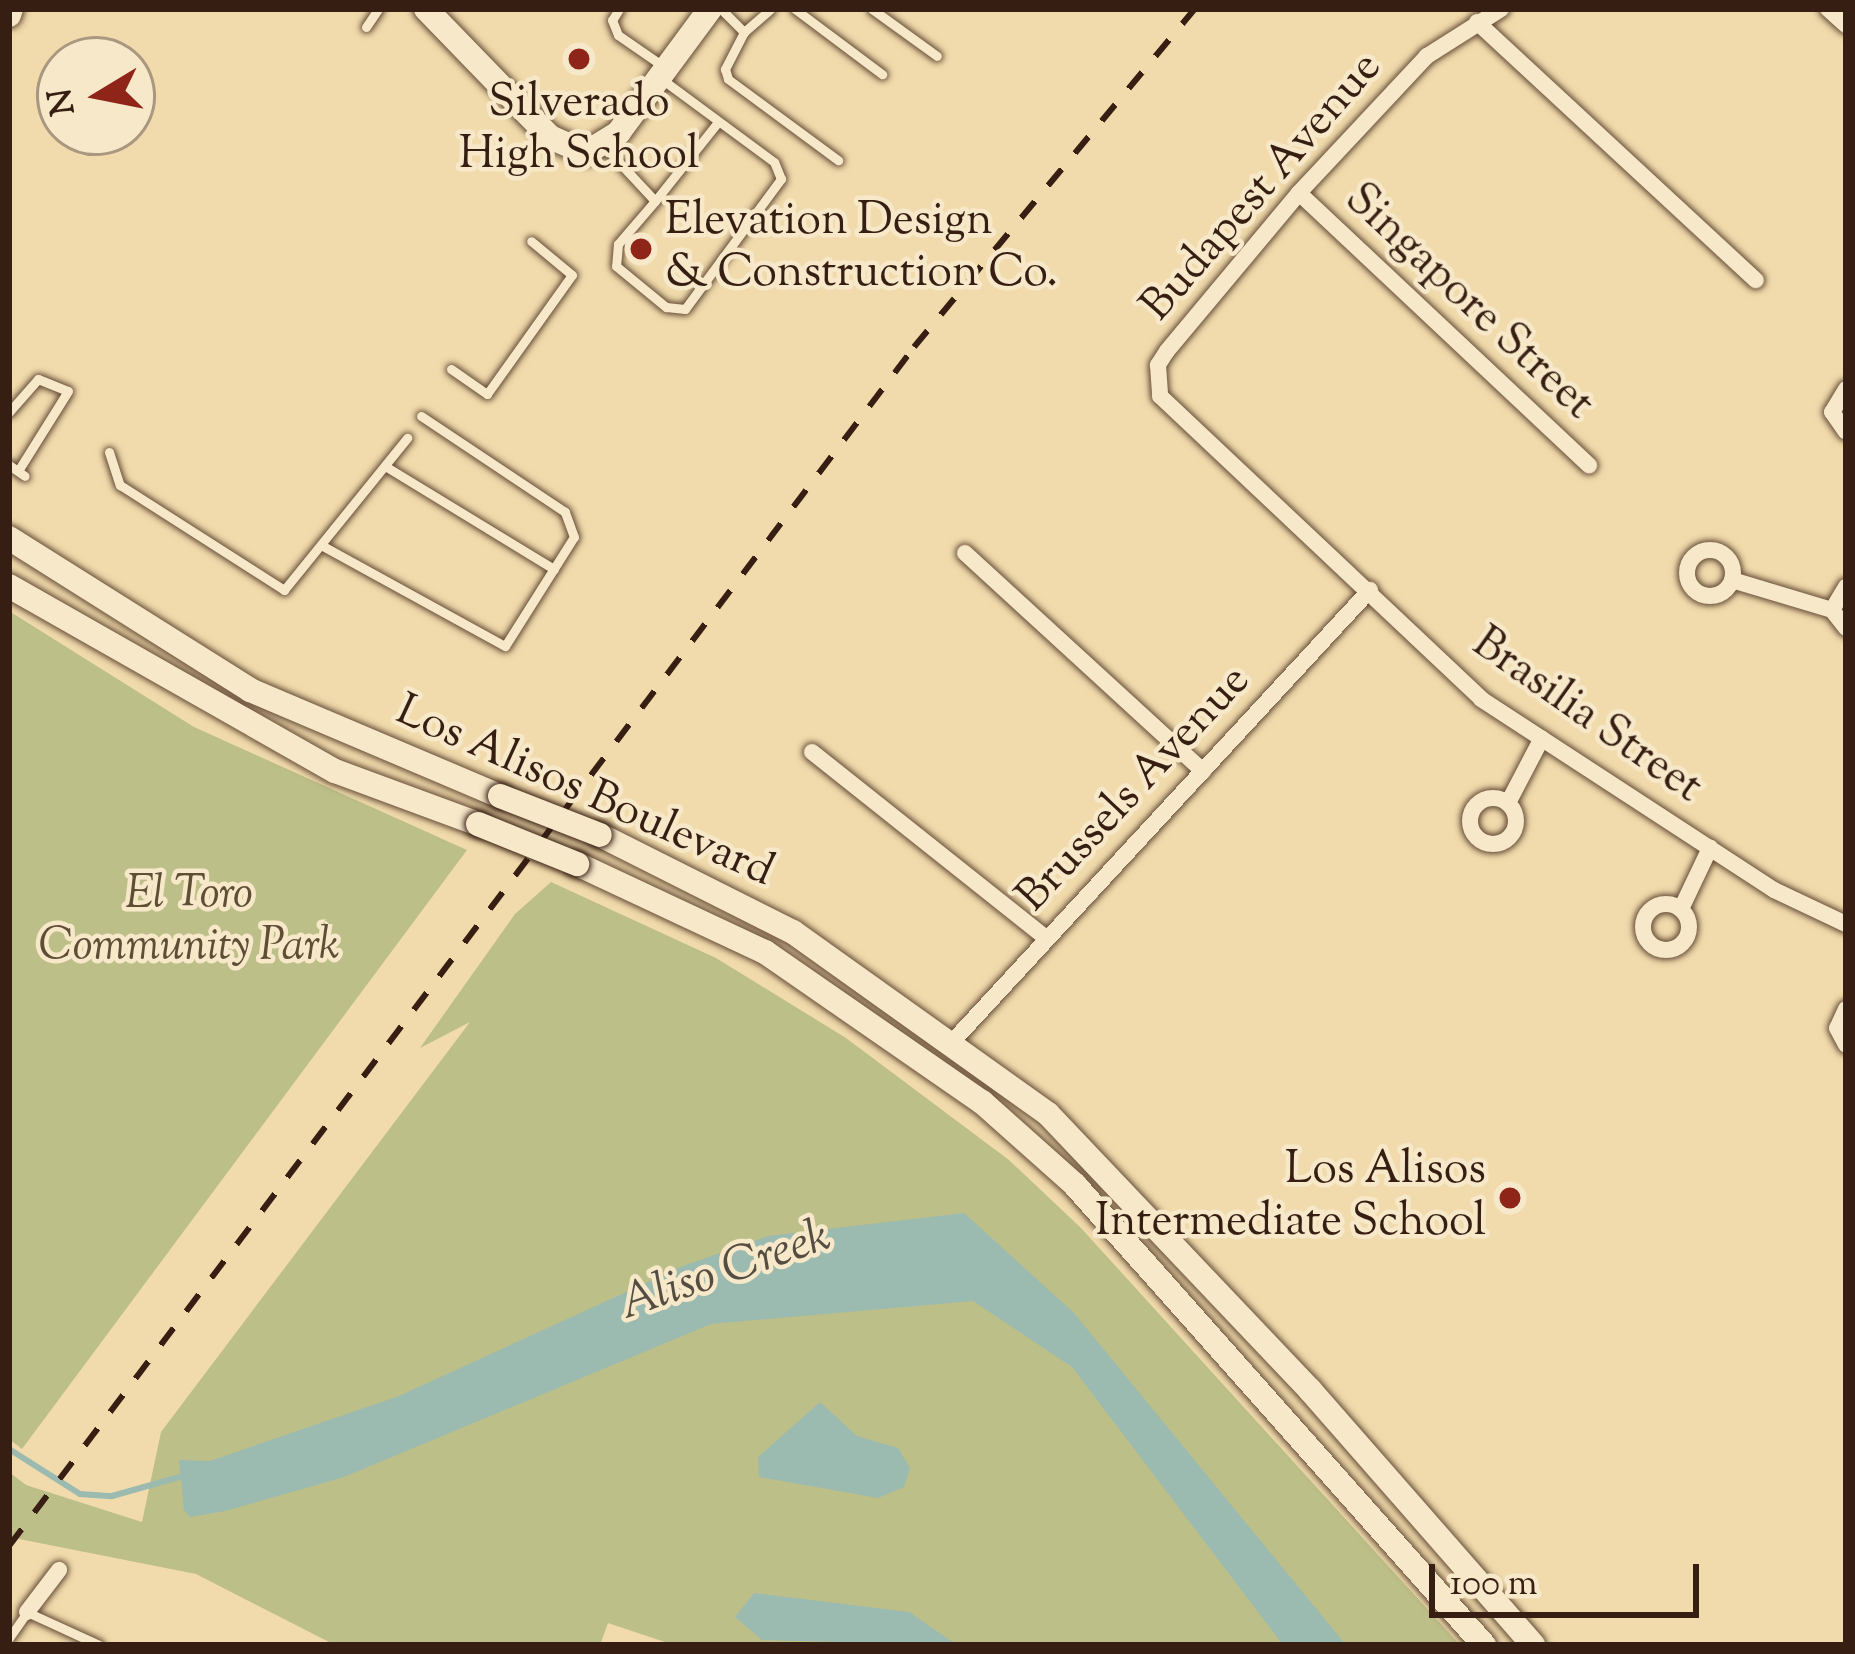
<!DOCTYPE html>
<style>
body{margin:0}
#map{position:relative;width:1855px;height:1654px;overflow:hidden;background:#f1dbac;font-family:"Sorts Mill Goudy",serif}
div>[style]{position:absolute}
[style*='--x']{left:calc(var(--x)*1px);top:calc(var(--y)*1px);width:calc(var(--w)*1px);rotate:calc(var(--a)*1deg)}
.green>*{inset:0;background:#bdbf88}
.water>*{inset:0;background:#9bbab0}
.stream>*{height:6px;margin:-3px;padding:0 3px;transform-origin:3px;border-radius:3px;background:#9bbab0}
.roads{filter:drop-shadow(0 0 3px #664d38) drop-shadow(0 0 3px #664d38)}
.lane>*{height:9px;margin:-4.5px;padding:0 4.5px;transform-origin:4.5px;border-radius:4.5px;background:#f6e8c9}
.street>*{height:16px;margin:-8px;padding:0 8px;transform-origin:8px;border-radius:8px;background:#f6e8c9}
.street>.ring{margin:-8px;padding:0;box-sizing:content-box;background:none;border:16px solid #f6e8c9;border-radius:50%}
.secondary>*{height:24px;margin:-12px;padding:0 12px;transform-origin:12px;border-radius:12px;background:#f6e8c9}
.rail>*{height:6px;margin-top:-3px;transform-origin:0;background:repeating-linear-gradient(90deg,#371e12 0 21px,transparent 0 42px)}
.bridges{filter:drop-shadow(0 0 3px #371e12) drop-shadow(0 0 3px #371e12)}
.secondary-bridge>*{height:24px;margin:-12px;padding:0 12px;transform-origin:12px;border-radius:12px;background:#f6e8c9}
.dots>*{width:33px;height:33px;translate:-50% -50%;box-sizing:border-box;border:6px solid #f6e8c9;border-radius:50%}
span{translate:-50% -50%;white-space:nowrap;text-align:center;line-height:1.15;-webkit-text-stroke:9px #f6e8c9;paint-order:stroke}
.poi-label{font-size:45px;color:#371e12}
.left{translate:0 -50%;text-align:left}
.right{translate:-100% -50%;text-align:right}
.street-label{font-size:45px;color:#371e12}
.park-label{font-size:45px;color:#5f4e35;font-style:italic}
.water-label{font-size:48px;color:#554d41;font-style:italic}
.frame{position:absolute;inset:0;border:12px solid #371e12;pointer-events:none}
.north{position:absolute;left:36px;top:36px;width:120px;height:120px;box-sizing:border-box;background:#f6e8c9;border:3px solid #aa9780;border-radius:50%;rotate:260deg;font-size:33px;font-weight:700;line-height:48px;text-align:center;color:#371e12}
.north::after{content:'';display:block;margin:auto;width:42px;height:54px;background:#8f2418;clip-path:polygon(50% 0,100% 100%,50% 72%,0 100%)}
.scale{position:absolute;left:1429px;top:1564px;width:270px;height:54px;box-sizing:border-box;border:6px solid #371e12;border-top:0;padding-left:15px;font-size:36px;line-height:42px;white-space:nowrap;color:#371e12;-webkit-text-stroke:9px #f6e8c9;paint-order:stroke}
</style>
<div id="map">
<div class="green">
<i style="clip-path:polygon(9px 611px,194px 727px,467px 850px,22px 1449px,9px 1439px)"></i>
<i style="clip-path:polygon(551px 882px,716px 958px,846px 1038px,1009px 1160px,1081px 1228px,1460px 1645px,674px 1645px,608px 1623px,600px 1645px,335px 1645px,196px 1574px,9px 1537px,9px 1472px,26px 1485px,142px 1522px,161px 1432px,470px 1022px,420px 1048px,515px 914px)"></i>
</div>
<div class="water">
<i style="clip-path:polygon(964px 1213px,1074px 1313px,1346px 1645px,1283px 1645px,1072px 1367px,973px 1301px,711px 1324px,344px 1477px,225px 1511px,190px 1517px,184px 1510px,179px 1460px,210px 1461px,399px 1396px,683px 1266px,768px 1236px)"></i>
<i style="clip-path:polygon(820px 1402px,857px 1436px,898px 1448px,910px 1468px,904px 1487px,878px 1498px,759px 1477px,758px 1457px)"></i>
<i style="clip-path:polygon(754px 1593px,909px 1612px,957px 1645px,762px 1640px,735px 1617px)"></i>
</div>
<div class="stream">
<i style="--x:9;--y:1449;--w:84;--a:32.4"></i>
<i style="--x:80;--y:1494;--w:32;--a:4"></i>
<i style="--x:112;--y:1496;--w:77;--a:-15.8"></i>
</div>
<div class="roads">
<div class="lane">
<i style="--x:619;--y:9;--w:13;--a:122"></i>
<i style="--x:612;--y:20;--w:16;--a:68"></i>
<i style="--x:618;--y:35;--w:55;--a:34.6"></i>
<i style="--x:721;--y:9;--w:33;--a:45"></i>
<i style="--x:744;--y:32;--w:42;--a:117.2"></i>
<i style="--x:725;--y:69;--w:10;--a:73"></i>
<i style="--x:728;--y:79;--w:137;--a:36.4"></i>
<i style="--x:795;--y:9;--w:109;--a:36.8"></i>
<i style="--x:872;--y:9;--w:80;--a:35.9"></i>
<i style="--x:366;--y:27;--w:22;--a:-56"></i>
<i style="--x:744;--y:32;--w:35;--a:-41"></i>
<i style="--x:603;--y:145;--w:76;--a:47.1"></i>
<i style="--x:655;--y:201;--w:57;--a:130.7"></i>
<i style="--x:618;--y:244;--w:22;--a:95"></i>
<i style="--x:616;--y:266;--w:65;--a:39.4"></i>
<i style="--x:666;--y:307;--w:19;--a:6"></i>
<i style="--x:685;--y:309;--w:162;--a:-53.6"></i>
<i style="--x:781;--y:179;--w:18;--a:-112"></i>
<i style="--x:774;--y:162;--w:142;--a:-143.6"></i>
<i style="--x:655;--y:201;--w:101;--a:-51.4"></i>
<i style="--x:451;--y:369;--w:44;--a:34.8"></i>
<i style="--x:487;--y:394;--w:146;--a:-54.5"></i>
<i style="--x:572;--y:275;--w:53;--a:-140.3"></i>
<i style="--x:9;--y:412;--w:44;--a:-48.7"></i>
<i style="--x:38;--y:379;--w:32;--a:22"></i>
<i style="--x:68;--y:391;--w:94;--a:122"></i>
<i style="--x:109;--y:452;--w:35;--a:72"></i>
<i style="--x:120;--y:485;--w:195;--a:32.6"></i>
<i style="--x:284;--y:590;--w:196;--a:-51"></i>
<i style="--x:9;--y:465;--w:19;--a:35"></i>
<i style="--x:385;--y:466;--w:198;--a:31.4"></i>
<i style="--x:321;--y:545;--w:210;--a:28.8"></i>
<i style="--x:505;--y:646;--w:129;--a:-57.7"></i>
<i style="--x:574;--y:537;--w:27;--a:-110"></i>
<i style="--x:565;--y:512;--w:173;--a:-146.3"></i>
<i style="--x:9;--y:1638;--w:32;--a:-55"></i>
<i style="--x:27;--y:1612;--w:79;--a:24.6"></i>
</div>
<div class="street">
<i style="--x:1501;--y:9;--w:88;--a:147.6"></i>
<i style="--x:1427;--y:56;--w:187;--a:133.1"></i>
<i style="--x:1299;--y:193;--w:206;--a:129.9"></i>
<i style="--x:1167;--y:351;--w:17;--a:123"></i>
<i style="--x:1158;--y:365;--w:31;--a:86"></i>
<i style="--x:1160;--y:396;--w:441;--a:43.3"></i>
<i style="--x:1481;--y:699;--w:350;--a:33.1"></i>
<i style="--x:1774;--y:890;--w:80;--a:25.3"></i>
<i style="--x:1828;--y:9;--w:24;--a:42"></i>
<i style="--x:1477;--y:22;--w:380;--a:42.8"></i>
<i style="--x:1299;--y:193;--w:398;--a:43.2"></i>
<i style="--x:1846;--y:389;--w:27;--a:121"></i>
<i style="--x:1832;--y:412;--w:24;--a:55"></i>
<i class="ring" style="left:1687px;top:550px;width:30px;height:30px"></i>
<i style="--x:965;--y:553;--w:323;--a:42.5"></i>
<i style="--x:1732;--y:580;--w:104;--a:16.7"></i>
<i style="--x:1832;--y:610;--w:23;--a:52"></i>
<i style="--x:1832;--y:610;--w:27;--a:-59"></i>
<i style="--x:812;--y:752;--w:299;--a:38.5"></i>
<i class="ring" style="left:1470px;top:798px;width:30px;height:30px"></i>
<i style="--x:1508;--y:803;--w:73;--a:-62.4"></i>
<i class="ring" style="left:1643px;top:904px;width:30px;height:30px"></i>
<i style="--x:1681;--y:909;--w:68;--a:-64.6"></i>
<i style="--x:1846;--y:1009;--w:21;--a:115"></i>
<i style="--x:1837;--y:1028;--w:19;--a:62"></i>
<i style="--x:954;--y:1040;--w:613;--a:-47.25"></i>
<i style="--x:27;--y:1612;--w:53;--a:-52.7"></i>
</div>
<div class="secondary">
<i style="--x:426;--y:9;--w:178;--a:45.9"></i>
<i style="--x:550;--y:137;--w:39;--a:24"></i>
<i style="--x:586;--y:153;--w:39;--a:-32"></i>
<i style="--x:619;--y:132;--w:153;--a:-53.5"></i>
<i style="--x:9;--y:15;--w:6;--a:-72"></i>
<i style="--x:9;--y:538;--w:285;--a:32.2"></i>
<i style="--x:250;--y:690;--w:272;--a:23"></i>
<i style="--x:9;--y:586;--w:375;--a:29.6"></i>
<i style="--x:335;--y:771;--w:153;--a:20.3"></i>
<i style="--x:600;--y:835;--w:216;--a:26.7"></i>
<i style="--x:793;--y:932;--w:313;--a:35.5"></i>
<i style="--x:1048;--y:1114;--w:381;--a:46.5"></i>
<i style="--x:1310;--y:1390;--w:339;--a:48.8"></i>
<i style="--x:577;--y:864;--w:208;--a:25.1"></i>
<i style="--x:765;--y:952;--w:264;--a:34.7"></i>
<i style="--x:982;--y:1102;--w:125;--a:41.7"></i>
<i style="--x:1075;--y:1185;--w:616;--a:48.36"></i>
</div>
</div>
<div class="rail">
<i style="--x:9;--y:1546;--w:1502;--a:-52.95"></i>
<i style="--x:914;--y:347;--w:440;--a:-50.3"></i>
</div>
<div class="bridges">
<div class="secondary-bridge">
<i style="--x:500;--y:796;--w:107;--a:21.3"></i>
<i style="--x:478;--y:824;--w:107;--a:22"></i>
</div>
</div>
<div class="dots">
<i style="left:579px;top:59px;background:#8f2418"></i>
<i style="left:641px;top:249px;background:#8f2418"></i>
<i style="left:1510px;top:1198px;background:#8f2418"></i>
</div>
<div class="poi-label">
<span style="left:579px;top:131px">Silverado<br>High School</span>
<span class="left" style="left:665px;top:249px">Elevation Design<br>&amp; Construction Co.</span>
<span class="right" style="left:1486px;top:1198px">Los Alisos<br>Intermediate School</span>
</div>
<div class="street-label">
<span style="left:1263px;top:188px;rotate:-49deg">Budapest Avenue</span>
<span style="left:1468px;top:303px;rotate:43deg">Singapore Street</span>
<span style="left:1586px;top:717px;rotate:35deg">Brasilia Street</span>
<span style="left:1135px;top:790px;rotate:-47deg">Brussels Avenue</span>
<span style="left:584px;top:793px;rotate:24deg">Los Alisos Boulevard</span>
</div>
<div class="park-label">
<span style="left:189px;top:922px">El Toro<br>Community Park</span>
</div>
<div class="water-label">
<span style="left:725px;top:1272px;rotate:-19deg">Aliso Creek</span>
</div>
<div class="frame"></div>
<div class="north">N</div>
<div class="scale">100 m</div>
</div>
